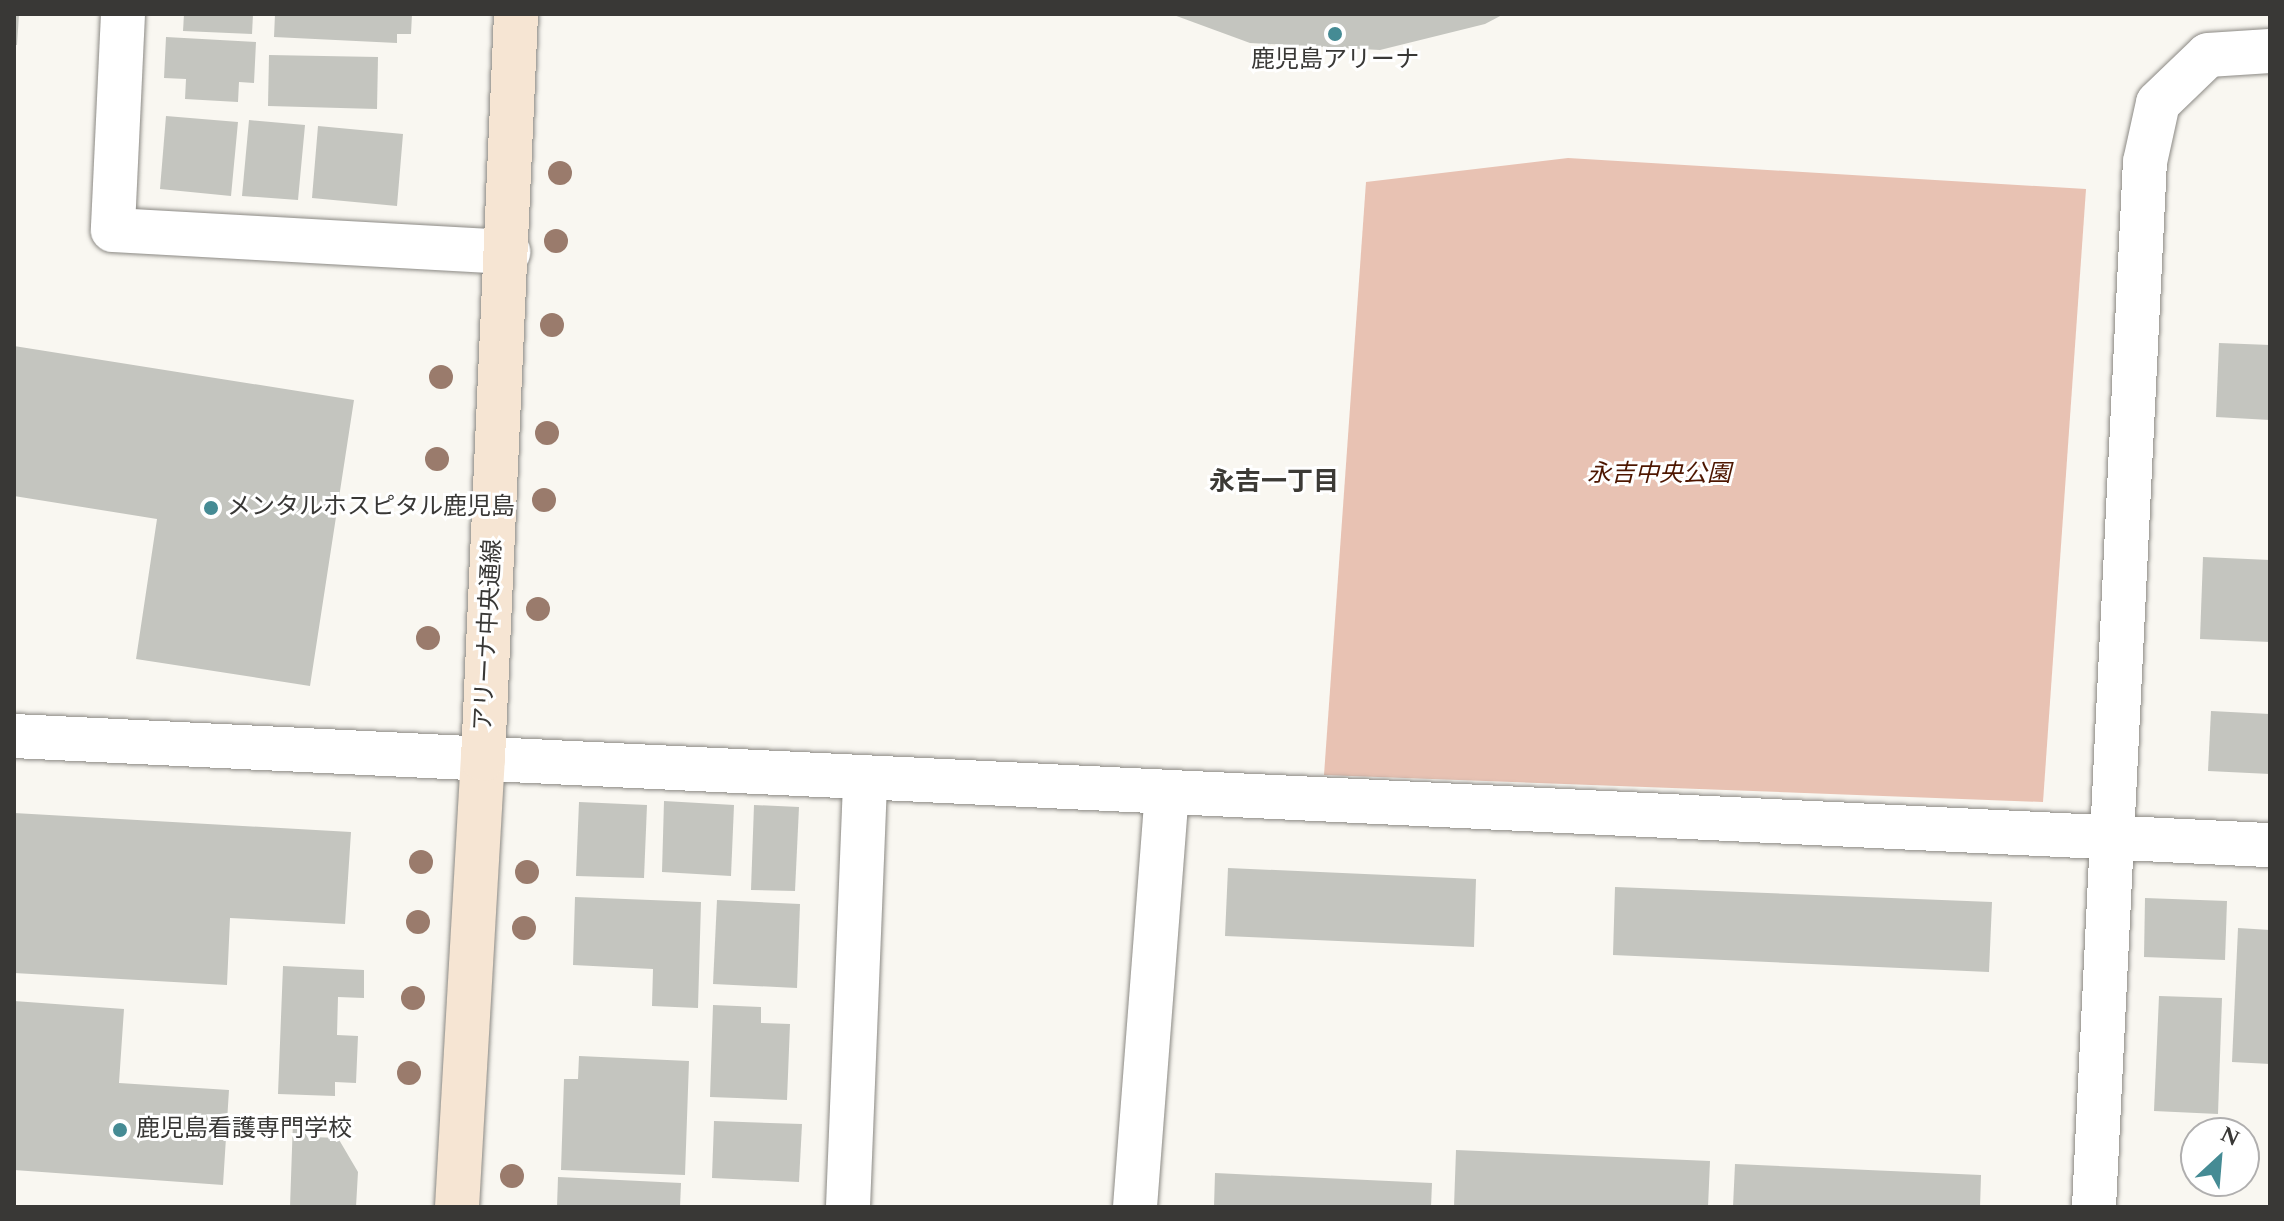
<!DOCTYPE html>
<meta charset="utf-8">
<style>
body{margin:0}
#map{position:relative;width:2284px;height:1221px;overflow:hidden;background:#f9f7f1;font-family:Spectral,"Noto Sans JP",serif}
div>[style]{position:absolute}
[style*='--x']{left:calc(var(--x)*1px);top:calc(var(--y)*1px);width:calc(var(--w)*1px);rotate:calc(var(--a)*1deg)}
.green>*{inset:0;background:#e8c2b3}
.building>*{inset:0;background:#c4c5bf}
.roads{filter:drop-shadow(0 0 2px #8b8984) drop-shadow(0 0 2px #8b8984)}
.street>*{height:44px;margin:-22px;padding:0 22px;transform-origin:22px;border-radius:22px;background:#fff}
.secondary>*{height:44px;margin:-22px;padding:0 22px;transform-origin:22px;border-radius:22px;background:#f6e5d3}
.trees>*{width:24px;height:24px;margin:-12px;border-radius:50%;background:#9a7b6c}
.dots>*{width:22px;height:22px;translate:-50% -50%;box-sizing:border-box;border:4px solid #fff;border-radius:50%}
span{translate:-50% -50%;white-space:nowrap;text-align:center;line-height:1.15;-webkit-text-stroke:6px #fff;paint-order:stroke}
.poi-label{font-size:24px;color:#393836}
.left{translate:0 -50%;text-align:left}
.park-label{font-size:24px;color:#4d1600;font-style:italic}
.street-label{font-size:24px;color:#393836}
.neighbourhood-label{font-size:26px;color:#3c3a35;font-weight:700}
.frame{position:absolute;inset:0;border:16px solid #393836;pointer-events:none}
.north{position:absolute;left:2180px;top:1117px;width:80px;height:80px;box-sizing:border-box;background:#fff;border:2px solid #b0afaf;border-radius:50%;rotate:26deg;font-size:22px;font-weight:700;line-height:32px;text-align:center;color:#393836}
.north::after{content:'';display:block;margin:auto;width:28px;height:36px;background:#458b94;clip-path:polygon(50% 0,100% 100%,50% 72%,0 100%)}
</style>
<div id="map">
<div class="green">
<i style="clip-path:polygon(1568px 158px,2086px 189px,2043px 802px,1324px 775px,1366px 182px)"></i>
</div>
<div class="building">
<i style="clip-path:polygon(14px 14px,19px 14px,17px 45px,14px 45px)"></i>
<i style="clip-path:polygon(184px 14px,253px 14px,252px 34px,183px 31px)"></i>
<i style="clip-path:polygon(275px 14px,412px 14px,411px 34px,397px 34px,397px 43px,274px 37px)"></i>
<i style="clip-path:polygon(1171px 14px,1504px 14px,1485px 24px,1380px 50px,1250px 43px)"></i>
<i style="clip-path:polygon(166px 37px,256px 42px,254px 83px,239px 82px,238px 102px,185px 99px,186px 79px,164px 78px)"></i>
<i style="clip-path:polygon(269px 55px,378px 57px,377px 109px,268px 106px)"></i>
<i style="clip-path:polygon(166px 116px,238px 122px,231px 196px,160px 189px)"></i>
<i style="clip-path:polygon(249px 120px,305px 125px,298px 200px,242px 196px)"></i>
<i style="clip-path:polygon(318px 126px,403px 134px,397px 206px,312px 198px)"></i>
<i style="clip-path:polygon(2219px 343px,2270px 345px,2270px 420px,2216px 417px)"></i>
<i style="clip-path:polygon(14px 346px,354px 400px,310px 686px,136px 659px,157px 519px,14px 496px)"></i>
<i style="clip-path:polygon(2203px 557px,2270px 560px,2270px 642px,2200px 639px)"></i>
<i style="clip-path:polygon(2211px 711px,2270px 714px,2270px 774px,2208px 771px)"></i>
<i style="clip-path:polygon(664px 801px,734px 805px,731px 876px,662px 872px)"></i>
<i style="clip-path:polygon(579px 802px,647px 805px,644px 878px,576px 876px)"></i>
<i style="clip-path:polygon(754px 805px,799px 807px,795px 891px,751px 890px)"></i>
<i style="clip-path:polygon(14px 813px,351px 832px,345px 924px,230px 918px,227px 985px,14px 973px)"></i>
<i style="clip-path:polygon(1228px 868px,1476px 879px,1474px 947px,1225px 936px)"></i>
<i style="clip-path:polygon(1615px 887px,1992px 902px,1989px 972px,1613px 955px)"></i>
<i style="clip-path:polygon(575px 897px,701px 902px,698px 1008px,652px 1006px,653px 969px,573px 965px)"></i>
<i style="clip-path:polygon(2145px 898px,2227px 901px,2225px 960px,2144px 957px)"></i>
<i style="clip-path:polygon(717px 900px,800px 904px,797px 988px,713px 984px)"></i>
<i style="clip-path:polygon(2238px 928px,2270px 930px,2270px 1064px,2232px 1062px)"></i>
<i style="clip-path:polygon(283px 966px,364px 970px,364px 998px,338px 997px,337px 1035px,358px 1036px,356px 1083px,335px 1082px,335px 1096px,278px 1094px)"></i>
<i style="clip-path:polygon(2159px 996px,2222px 998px,2218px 1114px,2154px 1111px)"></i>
<i style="clip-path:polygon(14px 1001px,124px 1009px,119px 1083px,229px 1090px,223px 1185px,14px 1170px)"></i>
<i style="clip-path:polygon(713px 1005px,761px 1007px,761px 1023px,790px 1024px,787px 1100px,710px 1097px)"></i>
<i style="clip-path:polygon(579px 1056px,689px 1061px,685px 1175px,561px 1170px,564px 1079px,578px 1079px)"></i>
<i style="clip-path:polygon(293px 1120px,313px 1121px,312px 1137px,338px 1138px,358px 1172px,356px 1207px,290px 1207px)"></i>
<i style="clip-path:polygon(714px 1121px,802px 1124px,799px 1182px,712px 1178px)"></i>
<i style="clip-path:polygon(1456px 1150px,1710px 1161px,1708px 1207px,1454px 1207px)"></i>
<i style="clip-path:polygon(1735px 1164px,1981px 1175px,1980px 1207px,1733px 1207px)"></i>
<i style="clip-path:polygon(1215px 1173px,1432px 1183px,1431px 1207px,1214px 1207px)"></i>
<i style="clip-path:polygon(558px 1177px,681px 1183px,680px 1207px,557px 1207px)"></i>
</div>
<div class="roads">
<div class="street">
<i style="--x:123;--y:14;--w:216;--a:92.7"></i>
<i style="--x:113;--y:230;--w:396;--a:3.2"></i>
<i style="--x:14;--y:736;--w:2259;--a:2.77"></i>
<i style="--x:848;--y:1207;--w:430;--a:-87.7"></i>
<i style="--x:1135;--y:1207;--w:416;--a:-85.6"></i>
<i style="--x:2094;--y:1207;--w:1046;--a:-87.21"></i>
<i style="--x:2145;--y:162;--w:60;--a:-77.6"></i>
<i style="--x:2158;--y:103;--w:69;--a:-43.8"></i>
<i style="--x:2208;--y:55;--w:62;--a:-3.7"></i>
</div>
<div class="secondary">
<i style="--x:457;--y:1207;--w:449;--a:-86.7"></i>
<i style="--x:483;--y:759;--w:746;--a:-87.46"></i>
</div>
</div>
<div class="trees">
<i style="left:560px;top:173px"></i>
<i style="left:556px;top:241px"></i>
<i style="left:552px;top:325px"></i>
<i style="left:441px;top:377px"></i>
<i style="left:547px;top:433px"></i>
<i style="left:437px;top:459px"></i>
<i style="left:544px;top:500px"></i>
<i style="left:538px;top:609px"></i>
<i style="left:428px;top:638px"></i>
<i style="left:421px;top:862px"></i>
<i style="left:527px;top:872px"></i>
<i style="left:418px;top:922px"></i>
<i style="left:524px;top:928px"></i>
<i style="left:413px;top:998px"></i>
<i style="left:409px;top:1073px"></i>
<i style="left:512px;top:1176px"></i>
</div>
<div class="dots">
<i style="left:1335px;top:34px;background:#458b94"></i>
<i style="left:211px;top:508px;background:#458b94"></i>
<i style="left:120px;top:1130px;background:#458b94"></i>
</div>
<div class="poi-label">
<span style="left:1335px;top:61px">鹿児島アリーナ</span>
<span class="left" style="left:227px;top:508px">メンタルホスピタル鹿児島</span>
<span class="left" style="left:136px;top:1130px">鹿児島看護専門学校</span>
</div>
<div class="park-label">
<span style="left:1659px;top:475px">永吉中央公園</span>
</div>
<div class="street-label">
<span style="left:489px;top:635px;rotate:-87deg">アリーナ中央通線</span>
</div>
<div class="neighbourhood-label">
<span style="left:1274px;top:483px">永吉一丁目</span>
</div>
<div class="frame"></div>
<div class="north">N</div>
</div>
